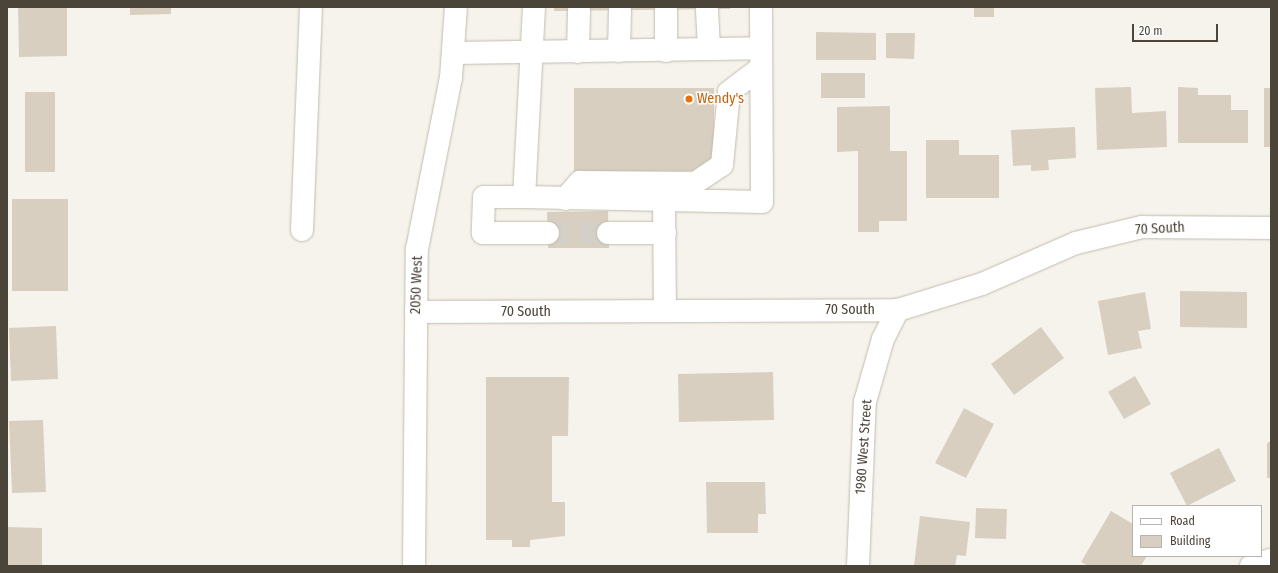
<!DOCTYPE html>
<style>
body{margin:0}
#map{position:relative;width:1278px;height:573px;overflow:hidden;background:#f6f3ec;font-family:"Fira Sans Condensed",sans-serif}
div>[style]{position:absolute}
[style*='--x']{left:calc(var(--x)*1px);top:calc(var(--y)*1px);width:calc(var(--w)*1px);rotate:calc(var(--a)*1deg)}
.building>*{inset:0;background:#d8cfc1}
.minor-tunnel>*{height:22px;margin-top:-11px;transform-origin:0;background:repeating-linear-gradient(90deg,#d4d0c8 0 22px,transparent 0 33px)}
.roads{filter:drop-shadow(0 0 1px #c2bbae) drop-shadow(0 0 1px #c2bbae)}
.minor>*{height:22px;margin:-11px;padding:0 11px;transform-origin:11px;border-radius:11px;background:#fff}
.dots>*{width:11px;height:11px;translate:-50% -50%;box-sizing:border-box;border:2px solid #fff;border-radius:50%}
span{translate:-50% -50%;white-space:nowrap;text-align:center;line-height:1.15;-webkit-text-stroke:3px #fff;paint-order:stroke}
.food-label{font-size:14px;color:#c56008}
.left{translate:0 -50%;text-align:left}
.street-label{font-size:14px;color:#4b4439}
.frame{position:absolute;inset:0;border:8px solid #4b4439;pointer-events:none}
.legend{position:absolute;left:1132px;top:505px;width:130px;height:52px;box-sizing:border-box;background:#fff;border:1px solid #b7b4b0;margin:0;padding:5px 7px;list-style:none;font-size:12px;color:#4b4439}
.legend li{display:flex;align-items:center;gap:8px;height:20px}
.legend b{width:20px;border:1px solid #b7b4b0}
.scale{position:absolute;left:1132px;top:24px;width:86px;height:18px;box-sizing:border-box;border:2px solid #4b4439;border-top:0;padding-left:5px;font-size:12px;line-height:14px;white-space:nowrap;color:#4b4439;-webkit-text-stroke:3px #fff;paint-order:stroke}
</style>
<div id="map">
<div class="building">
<i style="clip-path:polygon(18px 7px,67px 7px,67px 56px,19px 57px)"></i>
<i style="clip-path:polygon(130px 7px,171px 7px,171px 14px,130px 15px)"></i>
<i style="clip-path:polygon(554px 7px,730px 7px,730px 9px,554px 11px)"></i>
<i style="clip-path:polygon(974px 7px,994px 7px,994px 17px,974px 17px)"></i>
<i style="clip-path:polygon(816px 32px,876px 33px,876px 60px,816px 60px)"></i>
<i style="clip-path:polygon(886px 33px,915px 33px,914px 59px,886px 58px)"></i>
<i style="clip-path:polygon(821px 73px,865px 73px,865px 98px,821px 98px)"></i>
<i style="clip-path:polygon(1131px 87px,1132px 113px,1166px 111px,1167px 147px,1097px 150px,1095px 88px)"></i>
<i style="clip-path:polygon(1178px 87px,1198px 88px,1198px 95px,1231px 95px,1231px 110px,1248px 110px,1248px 143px,1178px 143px)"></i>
<i style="clip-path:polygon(574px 88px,714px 88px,714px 159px,703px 171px,574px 172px)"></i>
<i style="clip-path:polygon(1264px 88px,1271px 88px,1271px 147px,1264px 147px)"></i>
<i style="clip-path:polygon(25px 92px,55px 92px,55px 172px,25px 172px)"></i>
<i style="clip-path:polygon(890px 106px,890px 151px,907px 151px,907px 221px,879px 221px,879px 232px,858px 232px,858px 151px,837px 152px,837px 107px)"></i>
<i style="clip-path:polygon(1075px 127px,1076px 158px,1048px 160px,1049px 170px,1031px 171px,1031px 165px,1013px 166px,1011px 130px)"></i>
<i style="clip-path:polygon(926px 140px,959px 140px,959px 155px,999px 155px,999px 198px,926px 198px)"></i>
<i style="clip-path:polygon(12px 199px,68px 199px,68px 291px,12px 291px)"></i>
<i style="clip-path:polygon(608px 211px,609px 248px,548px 248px,547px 212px)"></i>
<i style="clip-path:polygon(1180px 291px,1247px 292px,1247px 328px,1180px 327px)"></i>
<i style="clip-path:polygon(1145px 292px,1151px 329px,1138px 331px,1142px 348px,1108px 355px,1098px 301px)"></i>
<i style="clip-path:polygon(56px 326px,58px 379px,11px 381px,9px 328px)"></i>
<i style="clip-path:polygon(1041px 327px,1064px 358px,1014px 395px,991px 364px)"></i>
<i style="clip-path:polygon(773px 372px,774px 420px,679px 422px,678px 374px)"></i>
<i style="clip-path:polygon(1135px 376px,1151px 404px,1124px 419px,1108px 392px)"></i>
<i style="clip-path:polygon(486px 377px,569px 377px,568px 436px,552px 436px,552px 502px,565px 502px,565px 536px,530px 540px,530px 547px,512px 547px,512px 540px,486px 540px)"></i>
<i style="clip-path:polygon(964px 408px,994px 424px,966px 478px,935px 463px)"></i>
<i style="clip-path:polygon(43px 420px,46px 492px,12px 493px,9px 421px)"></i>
<i style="clip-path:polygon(1271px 441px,1271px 478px,1267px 478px,1267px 443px)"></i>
<i style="clip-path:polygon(1219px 448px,1236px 481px,1187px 506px,1170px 473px)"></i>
<i style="clip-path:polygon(706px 482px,765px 482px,766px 514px,758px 514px,758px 533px,707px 533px)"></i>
<i style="clip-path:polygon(976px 508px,1007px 509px,1006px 539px,975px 538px)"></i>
<i style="clip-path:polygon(1111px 511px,1133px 524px,1133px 556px,1147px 556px,1141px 566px,1088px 566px,1081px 562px)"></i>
<i style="clip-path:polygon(920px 516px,970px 522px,966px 556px,957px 555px,955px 566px,914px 566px)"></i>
<i style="clip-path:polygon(7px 527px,42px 528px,42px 566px,7px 566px)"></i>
</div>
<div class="minor-tunnel">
<i style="--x:548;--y:233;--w:60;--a:0"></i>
</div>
<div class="roads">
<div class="minor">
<i style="--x:534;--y:7;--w:190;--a:93"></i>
<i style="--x:524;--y:197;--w:238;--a:1.2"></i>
<i style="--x:762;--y:202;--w:195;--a:-90.3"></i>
<i style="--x:666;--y:10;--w:41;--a:90"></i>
<i style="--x:707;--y:10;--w:39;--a:87"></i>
<i style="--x:619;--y:51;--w:41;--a:-88.6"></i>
<i style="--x:578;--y:52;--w:41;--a:-88.6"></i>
<i style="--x:454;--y:53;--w:307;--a:-0.9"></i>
<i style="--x:524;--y:197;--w:40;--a:180"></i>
<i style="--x:484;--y:197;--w:36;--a:92"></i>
<i style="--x:483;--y:233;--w:65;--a:0"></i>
<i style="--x:565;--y:199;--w:23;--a:-49"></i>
<i style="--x:580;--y:182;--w:115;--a:0.5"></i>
<i style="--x:695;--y:183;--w:32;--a:-34"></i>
<i style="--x:722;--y:165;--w:73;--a:-84.5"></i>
<i style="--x:729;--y:92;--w:40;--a:-37"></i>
<i style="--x:664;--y:202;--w:109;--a:89.5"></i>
<i style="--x:302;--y:230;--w:223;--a:-87.7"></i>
<i style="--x:608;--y:233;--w:57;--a:0"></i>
<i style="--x:416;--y:312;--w:482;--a:-0.2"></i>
<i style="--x:898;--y:310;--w:88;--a:-17.2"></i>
<i style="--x:982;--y:284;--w:103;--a:-23.6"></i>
<i style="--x:1076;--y:243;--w:68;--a:-13.6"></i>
<i style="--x:1142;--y:227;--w:129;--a:0.4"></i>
<i style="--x:414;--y:566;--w:317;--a:-89.5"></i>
<i style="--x:417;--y:249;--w:174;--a:-78.8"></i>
<i style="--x:451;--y:78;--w:71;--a:-86"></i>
<i style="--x:858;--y:566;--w:164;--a:-87.6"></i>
<i style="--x:865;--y:402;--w:66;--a:-74.1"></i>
<i style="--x:883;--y:339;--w:33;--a:-63"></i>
<i style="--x:1251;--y:566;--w:21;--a:-17"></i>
</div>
</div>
<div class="dots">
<i style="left:689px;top:99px;background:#e8710a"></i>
</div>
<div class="food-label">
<span class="left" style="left:697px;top:99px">Wendy's</span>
</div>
<div class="street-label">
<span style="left:1160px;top:229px;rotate:-3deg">70 South</span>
<span style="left:417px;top:285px;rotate:-88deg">2050 West</span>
<span style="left:850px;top:310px">70 South</span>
<span style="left:526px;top:312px">70 South</span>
<span style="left:864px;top:447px;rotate:-86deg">1980 West Street</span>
</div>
<div class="frame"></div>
<ul class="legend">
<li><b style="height:5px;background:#fff"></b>Road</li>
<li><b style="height:11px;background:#d8cfc1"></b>Building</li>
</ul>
<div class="scale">20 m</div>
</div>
